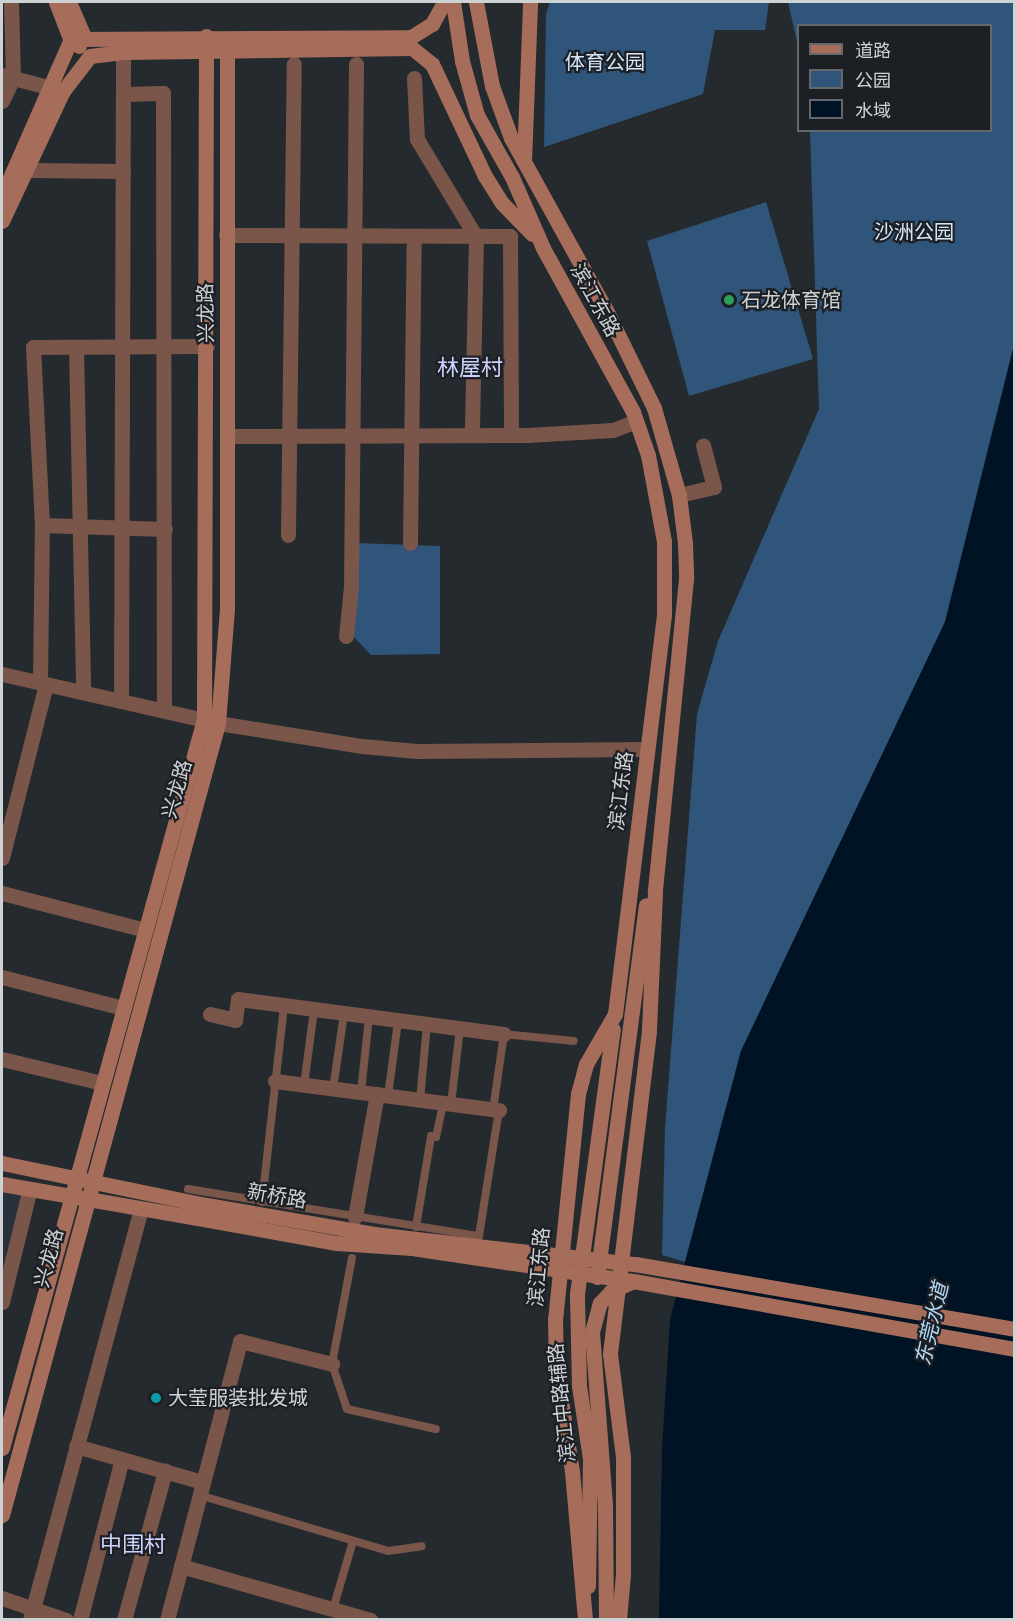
<!DOCTYPE html>
<meta charset="utf-8">
<style>
body{margin:0}
#map{position:relative;width:1016px;height:1621px;overflow:hidden;background:#252a2e;font-family:Cabin,"Noto Sans SC",sans-serif}
div>[style]{position:absolute}
[style*='--x']{left:calc(var(--x)*1px);top:calc(var(--y)*1px);width:calc(var(--w)*1px);rotate:calc(var(--a)*1deg)}
.built>*{inset:0;background:#29323c}
.green>*{inset:0;background:#2f557a}
.water>*{inset:0;background:#001324}
.lane>*{height:8px;margin:-4px;padding:0 4px;transform-origin:4px;border-radius:4px;background:#7a554a}
.street>*{height:15px;margin:-7.5px;padding:0 7.5px;transform-origin:7.5px;border-radius:7.5px;background:#7a554a}
.secondary>*{height:15px;margin:-7.5px;padding:0 7.5px;transform-origin:7.5px;border-radius:7.5px;background:#a76d5b}
.secondary-bridge>*{height:15px;margin:-7.5px;padding:0 7.5px;transform-origin:7.5px;border-radius:7.5px;background:#a76d5b}
.dots>*{width:16px;height:16px;translate:-50% -50%;box-sizing:border-box;border:3px solid #1c2025;border-radius:50%}
span{translate:-50% -50%;white-space:nowrap;text-align:center;line-height:1.15;-webkit-text-stroke:4.5px #1c2025;paint-order:stroke}
.park-label{font-size:20px;color:#d4e5f6}
.street-label{font-size:20px;color:#cfd2d5}
.poi-label{font-size:20px;color:#cfd2d5}
.left{translate:0 -50%;text-align:left}
.water-label{font-size:21px;color:#b1d8f7;font-style:italic}
.quarter-label{font-size:22px;color:#cdd2fd}
.frame{position:absolute;inset:0;border:3px solid #cfd2d5;pointer-events:none}
.legend{position:absolute;left:797px;top:24px;width:195px;height:108px;box-sizing:border-box;background:#1c2025;border:2px solid #64676b;margin:0;padding:8px 10px;list-style:none;font-size:18px;color:#cfd2d5}
.legend li{display:flex;align-items:center;gap:12px;height:30px}
.legend b{width:30px;border:2px solid #64676b}
</style>
<div id="map">
<div class="built">
<i style="clip-path:polygon(2px 1192px,28px 1196px,2px 1302px)"></i>
</div>
<div class="green">
<i style="clip-path:polygon(550px 2px,769px 2px,765px 30px,715px 30px,703px 94px,544px 147px,546px 14px)"></i>
<i style="clip-path:polygon(788px 2px,1014px 2px,1014px 345px,945px 622px,741px 1051px,685px 1262px,662px 1255px,665px 1128px,697px 714px,718px 641px,819px 409px,810px 131px,990px 130px,990px 26px,798px 26px,798px 46px)"></i>
<i style="clip-path:polygon(766px 202px,813px 359px,689px 396px,647px 241px)"></i>
<i style="clip-path:polygon(357px 543px,440px 546px,440px 654px,371px 655px,353px 636px)"></i>
</div>
<div class="water">
<i style="clip-path:polygon(1014px 345px,1014px 1619px,659px 1620px,662px 1449px,670px 1319px,741px 1051px,945px 622px)"></i>
</div>
<div class="lane">
<i style="--x:304;--y:1085;--w:76;--a:-82.4"></i>
<i style="--x:333;--y:1089;--w:76;--a:-81.7"></i>
<i style="--x:361;--y:1092;--w:75;--a:-83.9"></i>
<i style="--x:388;--y:1096;--w:76;--a:-82.4"></i>
<i style="--x:420;--y:1100;--w:76;--a:-84.7"></i>
<i style="--x:451;--y:1104;--w:76;--a:-83.2"></i>
<i style="--x:493;--y:1110;--w:77;--a:-81.8"></i>
<i style="--x:504;--y:1034;--w:70;--a:5.7"></i>
<i style="--x:188;--y:1189;--w:295;--a:9.2"></i>
<i style="--x:479;--y:1236;--w:128;--a:-81"></i>
<i style="--x:262;--y:1202;--w:197;--a:-83.6"></i>
<i style="--x:416;--y:1227;--w:92;--a:-80.6"></i>
<i style="--x:431;--y:1136;--w:5;--a:11"></i>
<i style="--x:436;--y:1137;--w:35;--a:-78"></i>
<i style="--x:352;--y:1258;--w:108;--a:100.7"></i>
<i style="--x:332;--y:1364;--w:47;--a:71.6"></i>
<i style="--x:347;--y:1409;--w:91;--a:12.7"></i>
<i style="--x:199;--y:1495;--w:197;--a:16.5"></i>
<i style="--x:388;--y:1551;--w:34;--a:-8"></i>
<i style="--x:333;--y:1609;--w:71;--a:-73.6"></i>
</div>
<div class="street">
<i style="--x:2;--y:75;--w:63;--a:14.7"></i>
<i style="--x:414;--y:78;--w:61;--a:87.2"></i>
<i style="--x:417;--y:139;--w:114;--a:59"></i>
<i style="--x:476;--y:237;--w:198;--a:91.2"></i>
<i style="--x:123;--y:94;--w:40;--a:-1.4"></i>
<i style="--x:163;--y:93;--w:617;--a:89.91"></i>
<i style="--x:2;--y:101;--w:25;--a:-64"></i>
<i style="--x:13;--y:78;--w:76;--a:-91.5"></i>
<i style="--x:27;--y:170;--w:96;--a:0.6"></i>
<i style="--x:226;--y:235;--w:284;--a:0.2"></i>
<i style="--x:510;--y:236;--w:199;--a:89.7"></i>
<i style="--x:76;--y:347;--w:345;--a:88.8"></i>
<i style="--x:229;--y:436;--w:298;--a:-0.2"></i>
<i style="--x:527;--y:435;--w:86;--a:-3.3"></i>
<i style="--x:613;--y:430;--w:25;--a:-21"></i>
<i style="--x:679;--y:495;--w:36;--a:-13"></i>
<i style="--x:714;--y:487;--w:43;--a:-104.7"></i>
<i style="--x:42;--y:525;--w:123;--a:1.9"></i>
<i style="--x:288;--y:535;--w:471;--a:-89.3"></i>
<i style="--x:410;--y:543;--w:307;--a:-89.3"></i>
<i style="--x:346;--y:636;--w:49;--a:-84.2"></i>
<i style="--x:351;--y:587;--w:523;--a:-89.45"></i>
<i style="--x:2;--y:674;--w:221;--a:12.8"></i>
<i style="--x:218;--y:723;--w:146;--a:9.1"></i>
<i style="--x:362;--y:746;--w:55;--a:5.2"></i>
<i style="--x:417;--y:751;--w:230;--a:-0.5"></i>
<i style="--x:40;--y:682;--w:157;--a:-89.3"></i>
<i style="--x:42;--y:525;--w:178;--a:-92.9"></i>
<i style="--x:33;--y:347;--w:174;--a:-0.3"></i>
<i style="--x:121;--y:701;--w:649;--a:-89.82"></i>
<i style="--x:2;--y:858;--w:179;--a:-75.8"></i>
<i style="--x:2;--y:893;--w:148;--a:14.5"></i>
<i style="--x:2;--y:977;--w:125;--a:14.4"></i>
<i style="--x:210;--y:1014;--w:26;--a:13"></i>
<i style="--x:235;--y:1020;--w:21;--a:-82"></i>
<i style="--x:238;--y:999;--w:268;--a:7.5"></i>
<i style="--x:2;--y:1059;--w:103;--a:13.5"></i>
<i style="--x:275;--y:1081;--w:226;--a:7.4"></i>
<i style="--x:355;--y:1217;--w:125;--a:-79.9"></i>
<i style="--x:2;--y:1302;--w:109;--a:-76.2"></i>
<i style="--x:76;--y:1446;--w:131;--a:15.9"></i>
<i style="--x:181;--y:1566;--w:197;--a:15.9"></i>
<i style="--x:2;--y:1598;--w:68;--a:19"></i>
<i style="--x:30;--y:1620;--w:425;--a:-74.9"></i>
<i style="--x:80;--y:1620;--w:166;--a:-75.4"></i>
<i style="--x:124;--y:1620;--w:155;--a:-74.6"></i>
<i style="--x:167;--y:1620;--w:288;--a:-75.3"></i>
<i style="--x:240;--y:1341;--w:95;--a:14"></i>
</div>
<div class="secondary">
<i style="--x:56;--y:2;--w:39;--a:69"></i>
<i style="--x:70;--y:38;--w:12;--a:42"></i>
<i style="--x:69;--y:2;--w:40;--a:66.6"></i>
<i style="--x:453;--y:2;--w:60;--a:81.3"></i>
<i style="--x:462;--y:61;--w:56;--a:74.5"></i>
<i style="--x:477;--y:115;--w:71;--a:60.6"></i>
<i style="--x:512;--y:177;--w:77;--a:66.4"></i>
<i style="--x:543;--y:248;--w:187;--a:61.2"></i>
<i style="--x:633;--y:412;--w:46;--a:70.8"></i>
<i style="--x:648;--y:455;--w:87;--a:79.5"></i>
<i style="--x:664;--y:541;--w:74;--a:90"></i>
<i style="--x:664;--y:615;--w:402;--a:97"></i>
<i style="--x:615;--y:1014;--w:58;--a:120.1"></i>
<i style="--x:586;--y:1064;--w:31;--a:105"></i>
<i style="--x:578;--y:1094;--w:226;--a:95.8"></i>
<i style="--x:555;--y:1319;--w:49;--a:88.8"></i>
<i style="--x:556;--y:1368;--w:104;--a:81.2"></i>
<i style="--x:572;--y:1471;--w:150;--a:85"></i>
<i style="--x:476;--y:2;--w:86;--a:79.2"></i>
<i style="--x:492;--y:86;--w:55;--a:69.9"></i>
<i style="--x:511;--y:138;--w:201;--a:61.1"></i>
<i style="--x:608;--y:314;--w:105;--a:63.9"></i>
<i style="--x:654;--y:408;--w:91;--a:74"></i>
<i style="--x:679;--y:495;--w:48;--a:82.9"></i>
<i style="--x:685;--y:543;--w:36;--a:88"></i>
<i style="--x:686;--y:579;--w:315;--a:95.7"></i>
<i style="--x:655;--y:892;--w:139;--a:92.5"></i>
<i style="--x:649;--y:1031;--w:325;--a:96.9"></i>
<i style="--x:610;--y:1354;--w:104;--a:82.8"></i>
<i style="--x:623;--y:1457;--w:117;--a:90"></i>
<i style="--x:623;--y:1574;--w:46;--a:95"></i>
<i style="--x:71;--y:39;--w:340;--a:-0.3"></i>
<i style="--x:411;--y:37;--w:25;--a:-32"></i>
<i style="--x:432;--y:24;--w:25;--a:-61"></i>
<i style="--x:90;--y:56;--w:33;--a:-7"></i>
<i style="--x:123;--y:52;--w:289;--a:-0.8"></i>
<i style="--x:412;--y:48;--w:26;--a:39"></i>
<i style="--x:432;--y:64;--w:124;--a:64.7"></i>
<i style="--x:485;--y:176;--w:32;--a:58"></i>
<i style="--x:502;--y:203;--w:43;--a:45.9"></i>
<i style="--x:524;--y:161;--w:159;--a:-87.8"></i>
<i style="--x:2;--y:196;--w:171;--a:-66.3"></i>
<i style="--x:2;--y:221;--w:144;--a:-64.9"></i>
<i style="--x:63;--y:91;--w:44;--a:-52.4"></i>
<i style="--x:2;--y:1163;--w:197;--a:11.7"></i>
<i style="--x:2;--y:1184;--w:193;--a:9.9"></i>
<i style="--x:635;--y:1264;--w:385;--a:9.7"></i>
<i style="--x:597;--y:1277;--w:375;--a:-82.5"></i>
<i style="--x:633;--y:1281;--w:387;--a:10.1"></i>
<i style="--x:2;--y:1448;--w:756;--a:-74.51"></i>
<i style="--x:204;--y:719;--w:683;--a:-89.83"></i>
<i style="--x:605;--y:1505;--w:115;--a:89.5"></i>
<i style="--x:2;--y:1515;--w:821;--a:-74.74"></i>
<i style="--x:218;--y:723;--w:114;--a:-85.5"></i>
<i style="--x:227;--y:609;--w:557;--a:-90"></i>
<i style="--x:588;--y:1586;--w:127;--a:-89.1"></i>
<i style="--x:590;--y:1459;--w:75;--a:-98.5"></i>
<i style="--x:579;--y:1385;--w:91;--a:-91.3"></i>
<i style="--x:577;--y:1294;--w:267;--a:-82.3"></i>
</div>
<div class="secondary-bridge">
<i style="--x:195;--y:1203;--w:182;--a:9.8"></i>
<i style="--x:374;--y:1234;--w:263;--a:6.6"></i>
<i style="--x:192;--y:1217;--w:147;--a:10.2"></i>
<i style="--x:337;--y:1243;--w:75;--a:3.8"></i>
<i style="--x:412;--y:1248;--w:223;--a:8.5"></i>
<i style="--x:605;--y:1505;--w:173;--a:-94.3"></i>
<i style="--x:592;--y:1332;--w:30;--a:-75"></i>
<i style="--x:600;--y:1303;--w:16;--a:-47"></i>
<i style="--x:611;--y:1291;--w:22;--a:-24"></i>
</div>
<div class="dots">
<i style="left:729px;top:300px;background:#2e9e5b"></i>
<i style="left:156px;top:1398px;background:#0f9aa8"></i>
</div>
<div class="park-label">
<span style="left:605px;top:62px">体育公园</span>
<span style="left:914px;top:232px">沙洲公园</span>
</div>
<div class="street-label">
<span style="left:595px;top:300px;rotate:61deg">滨江东路</span>
<span style="left:206px;top:313px;rotate:-91deg">兴龙路</span>
<span style="left:177px;top:789px;rotate:-74deg">兴龙路</span>
<span style="left:621px;top:791px;rotate:-83deg">滨江东路</span>
<span style="left:277px;top:1196px;rotate:10deg">新桥路</span>
<span style="left:49px;top:1258px;rotate:-75deg">兴龙路</span>
<span style="left:539px;top:1267px;rotate:-85deg">滨江东路</span>
<span style="left:562px;top:1403px;rotate:-96deg">滨江中路辅路</span>
</div>
<div class="poi-label">
<span class="left" style="left:741px;top:300px">石龙体育馆</span>
<span class="left" style="left:168px;top:1398px">大莹服装批发城</span>
</div>
<div class="water-label">
<span style="left:932px;top:1324px;rotate:-77deg">东莞水道</span>
</div>
<div class="quarter-label">
<span style="left:470px;top:368px">林屋村</span>
<span style="left:133px;top:1545px">中围村</span>
</div>
<div class="frame"></div>
<ul class="legend">
<li><b style="height:8px;background:#a76d5b"></b>道路</li>
<li><b style="height:16px;background:#2f557a"></b>公园</li>
<li><b style="height:16px;background:#001324"></b>水域</li>
</ul>
</div>
